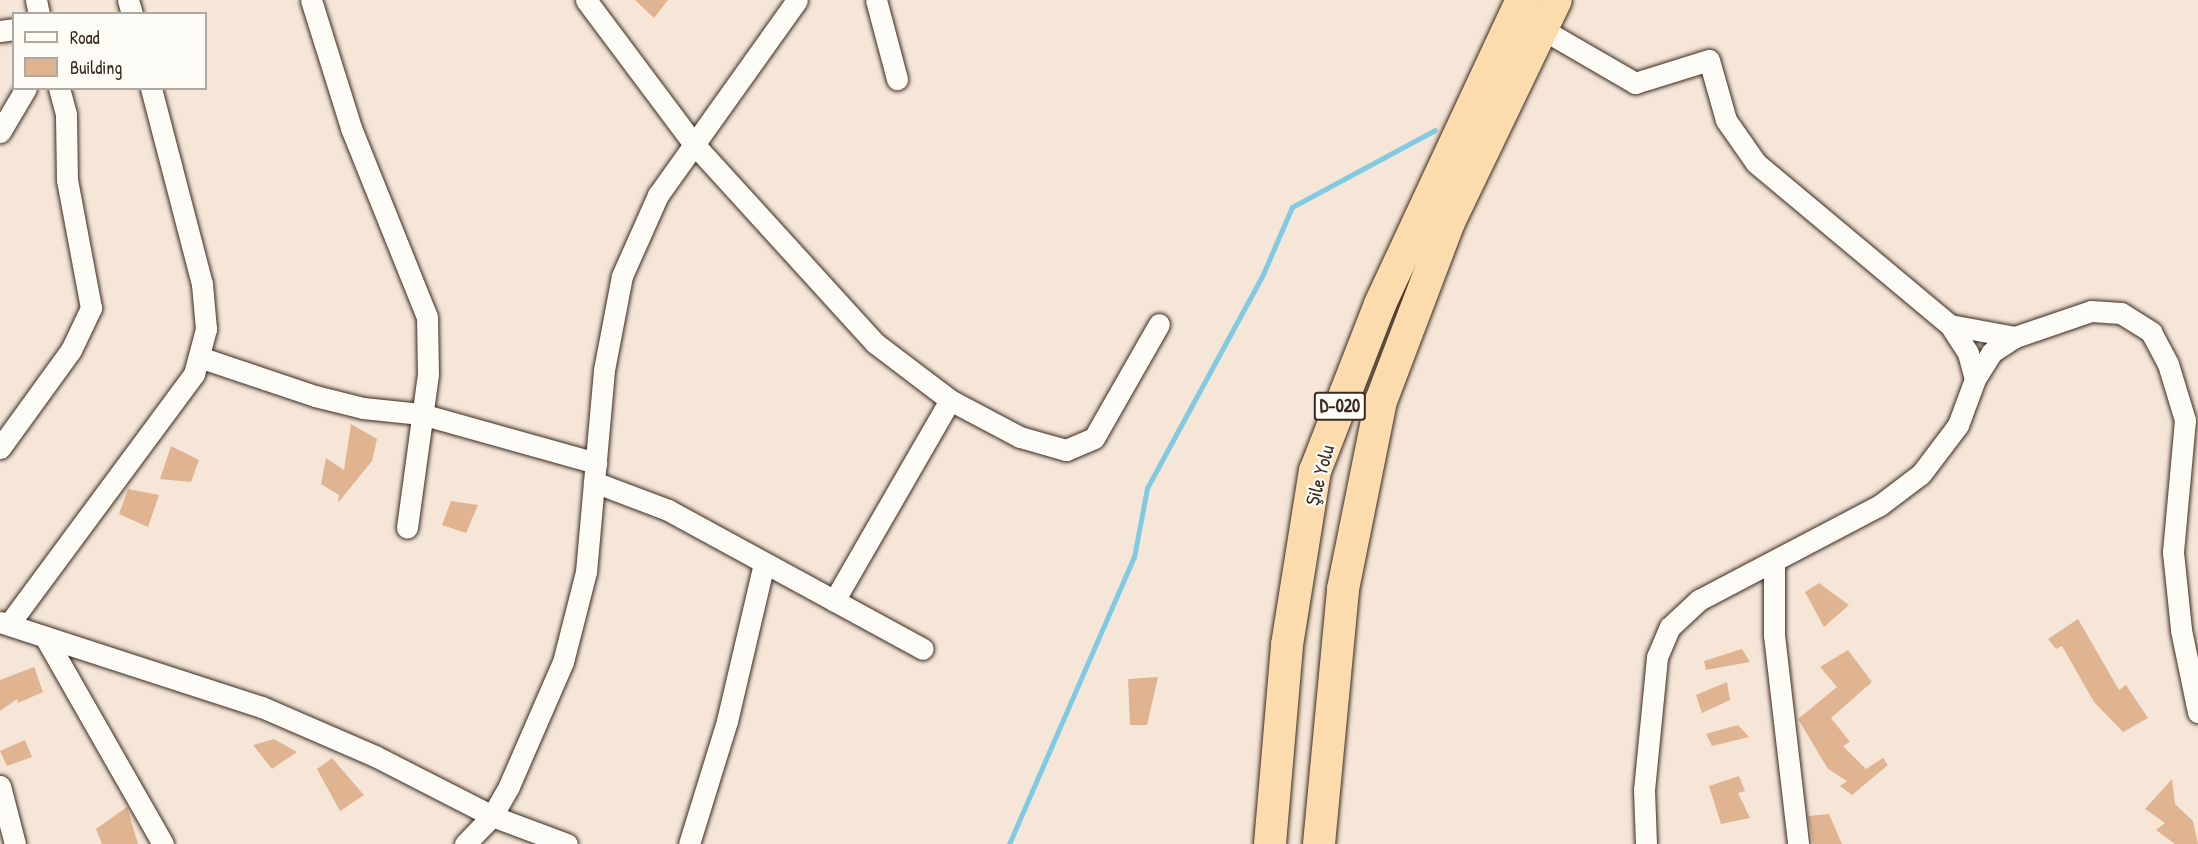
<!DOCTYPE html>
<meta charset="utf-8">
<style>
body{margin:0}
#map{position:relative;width:2198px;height:844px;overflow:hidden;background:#f5e6d8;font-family:"Patrick Hand",sans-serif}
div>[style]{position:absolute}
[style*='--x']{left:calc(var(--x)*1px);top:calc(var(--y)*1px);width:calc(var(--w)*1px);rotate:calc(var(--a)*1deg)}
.stream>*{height:5px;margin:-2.5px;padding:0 2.5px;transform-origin:2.5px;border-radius:2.5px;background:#81cbe2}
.building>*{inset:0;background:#e1b491}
.roads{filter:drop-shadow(0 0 2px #3b2a1e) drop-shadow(0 0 2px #3b2a1e)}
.minor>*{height:21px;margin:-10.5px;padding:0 10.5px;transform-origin:10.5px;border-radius:10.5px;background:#fdfcf7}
.highway>*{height:32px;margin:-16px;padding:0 16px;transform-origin:16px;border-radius:16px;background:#fcdcac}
span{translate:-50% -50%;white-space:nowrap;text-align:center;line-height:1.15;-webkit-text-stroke:4.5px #fdfcf7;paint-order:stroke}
.shield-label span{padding:2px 4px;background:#fdfcf7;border:2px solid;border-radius:4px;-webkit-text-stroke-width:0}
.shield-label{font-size:18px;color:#3b2a1e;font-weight:700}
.street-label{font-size:20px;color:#3b2a1e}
.legend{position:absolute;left:12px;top:12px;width:195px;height:78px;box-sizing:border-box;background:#fdfcf7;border:2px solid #afa8a0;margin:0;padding:8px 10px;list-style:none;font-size:18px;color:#3b2a1e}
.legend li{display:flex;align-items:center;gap:12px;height:30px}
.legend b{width:30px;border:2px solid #afa8a0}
</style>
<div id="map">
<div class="stream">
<i style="--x:1009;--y:844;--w:313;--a:-66.5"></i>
<i style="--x:1134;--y:557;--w:70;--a:-79.3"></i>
<i style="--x:1147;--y:488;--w:243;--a:-61.5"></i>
<i style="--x:1263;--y:274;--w:73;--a:-66.6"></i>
<i style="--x:1292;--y:207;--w:162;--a:-28.3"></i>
</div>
<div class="building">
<i style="clip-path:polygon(635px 0,668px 0,654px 18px)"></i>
<i style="clip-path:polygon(351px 424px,377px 439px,372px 461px,338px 503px,339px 495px,321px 484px,326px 458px,344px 470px)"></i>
<i style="clip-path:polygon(171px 446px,199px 460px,191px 482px,160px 479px)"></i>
<i style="clip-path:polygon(128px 489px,159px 495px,148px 527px,119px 514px)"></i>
<i style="clip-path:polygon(451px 501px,478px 505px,466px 533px,442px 525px)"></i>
<i style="clip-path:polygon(1819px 583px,1849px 605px,1824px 627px,1805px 592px)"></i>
<i style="clip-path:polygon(2078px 619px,2119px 690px,2126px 685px,2148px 718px,2123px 732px,2094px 702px,2062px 646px,2056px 649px,2048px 639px)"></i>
<i style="clip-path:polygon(1742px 649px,1750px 662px,1706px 670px,1704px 661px)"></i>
<i style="clip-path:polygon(1848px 650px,1872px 682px,1831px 718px,1850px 742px,1843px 746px,1866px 769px,1883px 758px,1888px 765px,1852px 795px,1840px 786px,1847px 781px,1828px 769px,1798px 719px,1837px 687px,1820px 667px)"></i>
<i style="clip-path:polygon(34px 667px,43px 692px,18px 703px,17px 699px,0 711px,0 680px)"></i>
<i style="clip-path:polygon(1158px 677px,1147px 725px,1130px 725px,1128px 679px)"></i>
<i style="clip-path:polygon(1727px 682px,1730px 700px,1702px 713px,1696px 695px)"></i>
<i style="clip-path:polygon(1738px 725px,1749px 737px,1712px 746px,1706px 734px)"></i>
<i style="clip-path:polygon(274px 739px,297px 752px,272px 769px,253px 745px)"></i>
<i style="clip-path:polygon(25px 740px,32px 757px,7px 766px,0 751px)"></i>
<i style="clip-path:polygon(332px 758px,364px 795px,340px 811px,317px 769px)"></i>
<i style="clip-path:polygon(1739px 776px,1745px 791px,1738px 793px,1750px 818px,1721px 824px,1709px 786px)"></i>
<i style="clip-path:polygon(2172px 779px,2175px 804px,2193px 821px,2198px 844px,2175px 844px,2156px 830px,2165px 823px,2145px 809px)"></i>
<i style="clip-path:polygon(127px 807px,138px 844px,102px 844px,96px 829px)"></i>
<i style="clip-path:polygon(1829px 814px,1842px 844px,1813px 844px,1808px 816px)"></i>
</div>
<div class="roads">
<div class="minor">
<i style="--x:36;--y:0;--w:14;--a:78"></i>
<i style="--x:128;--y:0;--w:15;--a:74"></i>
<i style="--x:311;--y:0;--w:134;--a:72.6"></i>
<i style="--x:351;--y:128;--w:204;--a:68.1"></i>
<i style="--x:427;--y:317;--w:57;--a:89"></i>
<i style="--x:428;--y:374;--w:155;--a:97.8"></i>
<i style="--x:586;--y:0;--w:179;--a:53.2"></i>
<i style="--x:693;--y:143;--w:270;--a:47.7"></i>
<i style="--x:875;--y:343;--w:94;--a:37.2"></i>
<i style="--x:950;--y:400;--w:79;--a:27.9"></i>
<i style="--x:1020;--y:437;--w:48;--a:15.8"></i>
<i style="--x:1066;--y:450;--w:30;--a:-23"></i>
<i style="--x:1094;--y:438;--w:131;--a:-60.3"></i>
<i style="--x:876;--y:0;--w:82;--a:75.1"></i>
<i style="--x:1542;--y:29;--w:108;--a:30.1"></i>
<i style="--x:1635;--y:83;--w:77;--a:-17.3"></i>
<i style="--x:1709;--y:60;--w:62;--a:74.2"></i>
<i style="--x:1726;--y:120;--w:52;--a:55.1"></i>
<i style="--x:1756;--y:163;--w:253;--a:39.9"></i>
<i style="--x:1950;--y:325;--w:33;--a:57"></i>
<i style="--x:1968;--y:353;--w:27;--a:75"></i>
<i style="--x:0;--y:31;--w:14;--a:-8"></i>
<i style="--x:0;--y:132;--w:51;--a:-59.4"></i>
<i style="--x:1950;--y:325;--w:66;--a:10.5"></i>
<i style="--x:2015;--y:337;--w:80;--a:-18.9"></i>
<i style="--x:2091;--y:311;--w:30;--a:4"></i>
<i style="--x:2121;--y:313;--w:36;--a:32"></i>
<i style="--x:2151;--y:332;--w:36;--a:62"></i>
<i style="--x:2168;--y:364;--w:59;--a:73.1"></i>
<i style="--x:2185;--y:420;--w:133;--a:95.2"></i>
<i style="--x:2173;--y:552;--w:78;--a:84.1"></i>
<i style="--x:2181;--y:630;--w:84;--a:78.3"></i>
<i style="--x:199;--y:357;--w:122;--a:18.6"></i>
<i style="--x:315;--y:396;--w:49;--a:14"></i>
<i style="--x:363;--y:408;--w:58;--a:5.9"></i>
<i style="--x:421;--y:414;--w:182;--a:15.6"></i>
<i style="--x:0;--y:448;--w:121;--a:-54.1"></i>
<i style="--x:71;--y:350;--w:47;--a:-64.5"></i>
<i style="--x:91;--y:308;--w:130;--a:-100.6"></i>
<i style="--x:67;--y:180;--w:66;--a:-90.9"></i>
<i style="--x:66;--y:114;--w:27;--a:-105"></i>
<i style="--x:594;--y:482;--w:79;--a:20.7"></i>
<i style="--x:668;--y:510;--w:290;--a:28.6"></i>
<i style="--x:1774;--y:561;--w:74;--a:90"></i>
<i style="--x:1774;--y:635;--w:210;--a:83.4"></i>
<i style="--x:834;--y:601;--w:232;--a:-60"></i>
<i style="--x:0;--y:622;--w:275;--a:18"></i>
<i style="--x:262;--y:707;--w:123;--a:23.4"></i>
<i style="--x:375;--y:756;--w:131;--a:27.1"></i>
<i style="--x:492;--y:816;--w:80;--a:20.5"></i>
<i style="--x:9;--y:624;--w:311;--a:-53.5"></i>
<i style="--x:194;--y:374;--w:47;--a:-75.1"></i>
<i style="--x:206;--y:329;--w:45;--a:-95.1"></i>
<i style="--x:202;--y:284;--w:203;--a:-104.6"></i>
<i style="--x:45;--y:637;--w:238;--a:60.3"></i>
<i style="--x:0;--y:786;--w:60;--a:75.5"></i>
<i style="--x:465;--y:844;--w:39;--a:-46"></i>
<i style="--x:492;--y:816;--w:34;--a:-60"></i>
<i style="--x:509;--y:786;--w:135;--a:-66.5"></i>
<i style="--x:563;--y:662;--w:93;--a:-75.7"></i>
<i style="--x:586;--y:572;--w:203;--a:-84.9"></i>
<i style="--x:604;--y:370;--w:96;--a:-79.2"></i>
<i style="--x:622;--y:276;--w:89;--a:-66"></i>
<i style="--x:658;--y:195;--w:239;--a:-54.5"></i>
<i style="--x:689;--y:844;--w:129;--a:-72.8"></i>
<i style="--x:727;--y:721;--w:162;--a:-76.8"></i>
<i style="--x:1646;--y:844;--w:54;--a:-92.1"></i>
<i style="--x:1644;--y:790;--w:134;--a:-84.4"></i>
<i style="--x:1657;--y:657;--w:33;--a:-67"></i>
<i style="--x:1670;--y:627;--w:40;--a:-43"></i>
<i style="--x:1699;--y:600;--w:204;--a:-27.7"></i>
<i style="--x:1880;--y:505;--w:51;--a:-37.1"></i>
<i style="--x:1921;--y:474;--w:61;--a:-52.9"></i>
<i style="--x:1958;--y:425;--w:49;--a:-69.7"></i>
<i style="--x:1975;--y:379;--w:32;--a:-58"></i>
<i style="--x:1992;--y:352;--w:27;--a:-33"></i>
</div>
<div class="highway">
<i style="--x:1270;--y:844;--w:200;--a:-85.1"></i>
<i style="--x:1287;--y:645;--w:176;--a:-80.9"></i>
<i style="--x:1315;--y:471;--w:179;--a:-68.7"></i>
<i style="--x:1380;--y:304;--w:336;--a:-65"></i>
<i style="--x:1319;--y:844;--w:256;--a:-84.6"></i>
<i style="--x:1343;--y:589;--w:192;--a:-78.6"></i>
<i style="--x:1381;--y:401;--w:191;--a:-69.2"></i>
<i style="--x:1449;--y:222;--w:246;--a:-64.3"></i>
</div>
</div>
<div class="shield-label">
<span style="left:1340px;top:406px">D-020</span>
</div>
<div class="street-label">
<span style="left:1319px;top:475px;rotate:-75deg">Şile Yolu</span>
</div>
<ul class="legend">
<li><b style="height:8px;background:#fdfcf7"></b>Road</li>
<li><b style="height:16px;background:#e1b491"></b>Building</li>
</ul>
</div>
